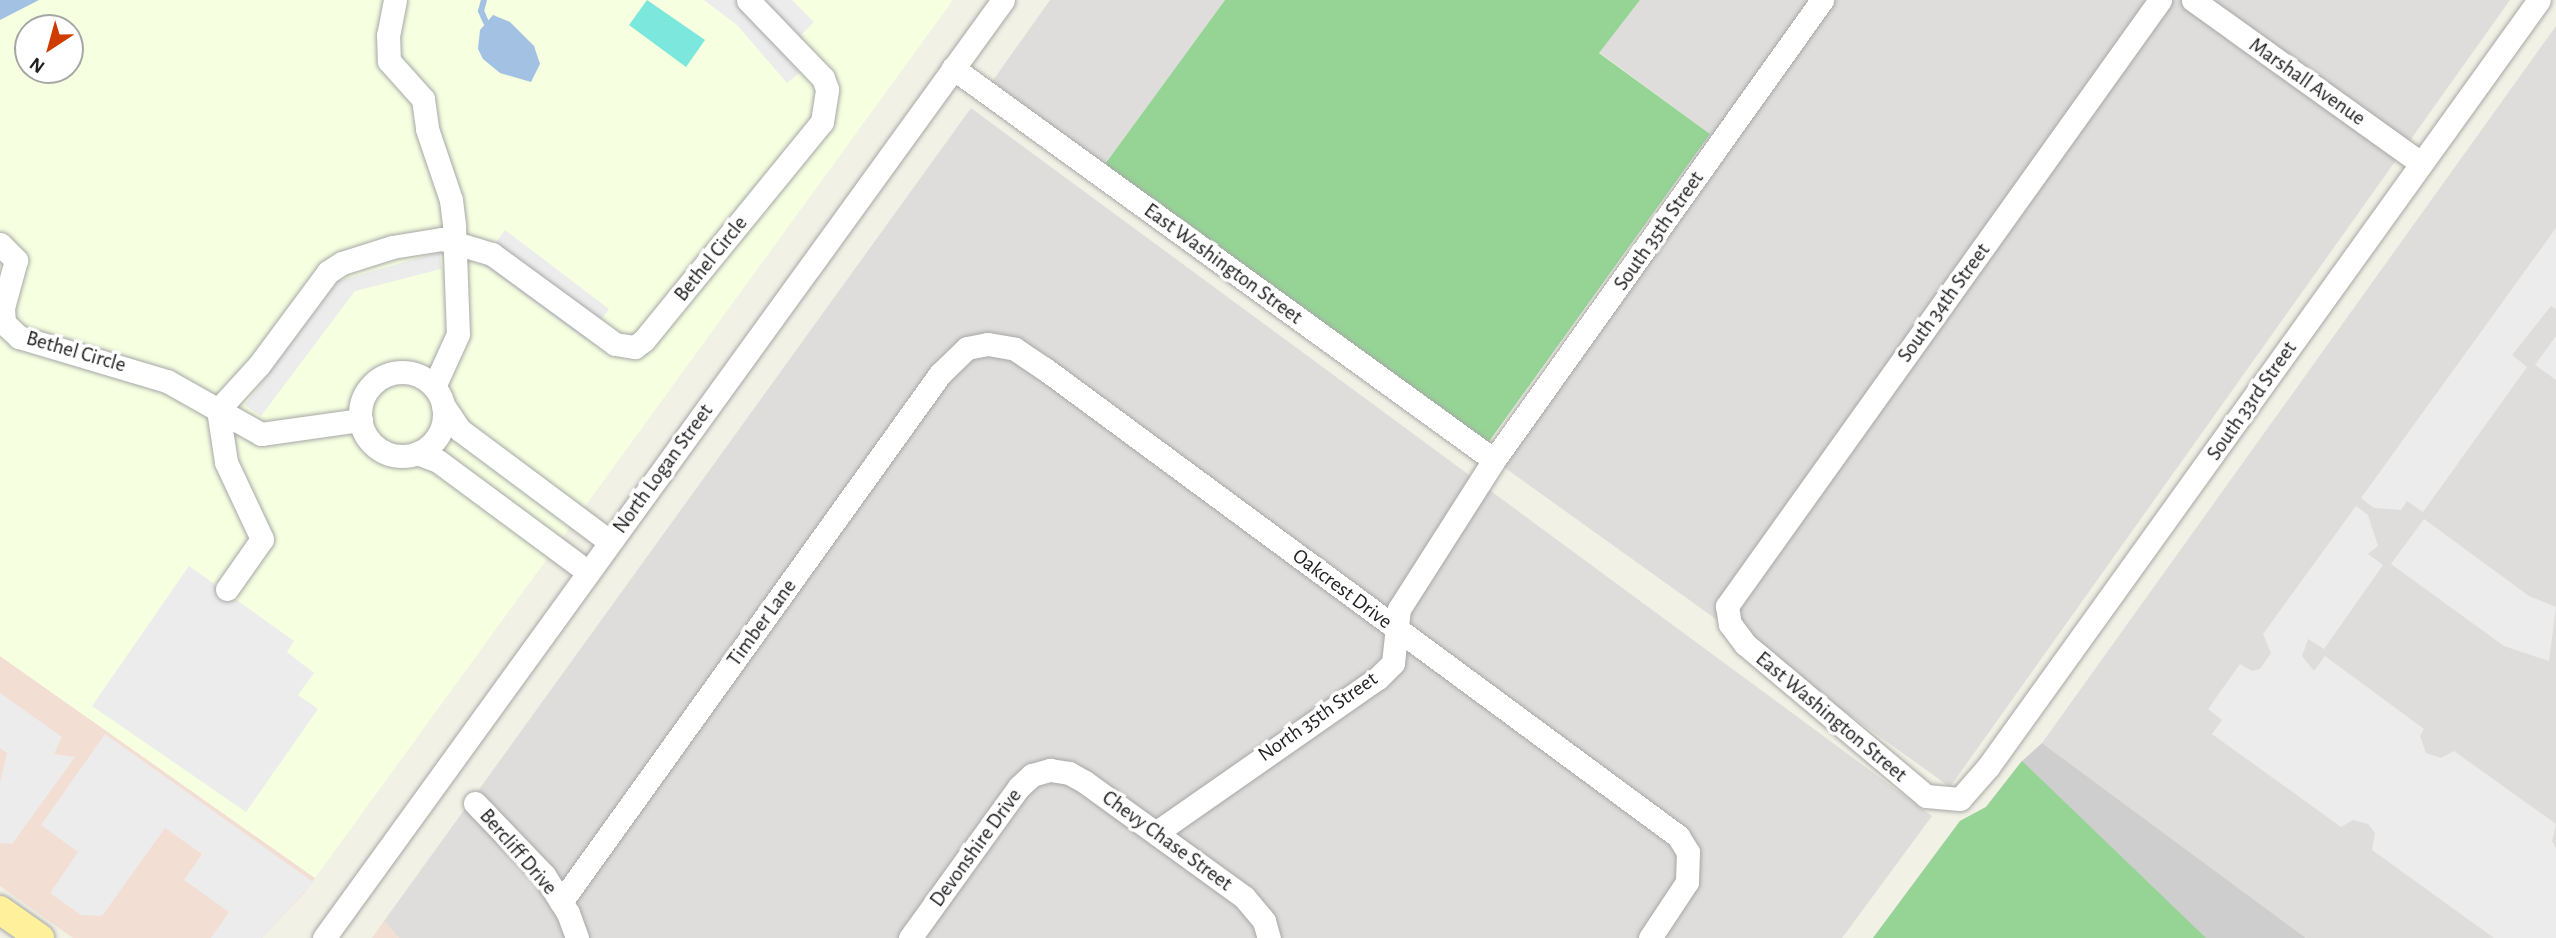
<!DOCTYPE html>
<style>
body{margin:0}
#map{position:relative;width:2556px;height:938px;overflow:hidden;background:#f1f1e5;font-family:"Alegreya Sans",sans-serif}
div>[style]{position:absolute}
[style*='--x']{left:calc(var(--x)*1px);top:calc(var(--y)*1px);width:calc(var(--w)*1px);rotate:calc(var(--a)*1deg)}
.residential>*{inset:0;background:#dedddc}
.commercial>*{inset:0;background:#f3ded3}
.education>*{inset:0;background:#f6ffe0}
.religious>*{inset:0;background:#cecece}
.forest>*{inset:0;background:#96d496}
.pitch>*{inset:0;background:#7ce7dd}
.parking>*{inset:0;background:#ececec}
.water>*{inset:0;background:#a2c1e3}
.stream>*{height:6px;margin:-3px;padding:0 3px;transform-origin:3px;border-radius:3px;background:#a2c1e3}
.roads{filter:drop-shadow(0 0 2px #a7a7a7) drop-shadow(0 0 2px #a7a7a7)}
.minor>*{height:23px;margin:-11.5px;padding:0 11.5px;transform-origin:11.5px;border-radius:11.5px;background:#fff}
.minor>.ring{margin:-11.5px;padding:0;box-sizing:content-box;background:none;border:23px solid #fff;border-radius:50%}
.major>*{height:28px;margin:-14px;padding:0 14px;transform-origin:14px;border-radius:14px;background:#fff19c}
span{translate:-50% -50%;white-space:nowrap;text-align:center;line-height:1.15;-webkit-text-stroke:7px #fff;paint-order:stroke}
.street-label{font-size:21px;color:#202020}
.north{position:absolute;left:14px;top:14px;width:70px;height:70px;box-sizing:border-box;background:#fff;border:2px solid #a6a6a6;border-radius:50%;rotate:216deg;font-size:19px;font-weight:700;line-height:28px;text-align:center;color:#202020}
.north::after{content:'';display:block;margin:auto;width:24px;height:32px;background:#cf3c00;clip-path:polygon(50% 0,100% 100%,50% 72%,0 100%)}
</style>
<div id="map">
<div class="residential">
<i style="clip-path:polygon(1050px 0,1225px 0,1100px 171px,989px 86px)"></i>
<i style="clip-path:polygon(1640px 0,2510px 0,1950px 787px,1494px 460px,1710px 134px,1599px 52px)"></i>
<i style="clip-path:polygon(2556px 26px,2556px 938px,2306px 938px,2042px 743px)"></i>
<i style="clip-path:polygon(971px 108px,1932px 816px,1842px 938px,399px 938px,384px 921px)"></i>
</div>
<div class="commercial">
<i style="clip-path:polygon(0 656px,315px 878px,304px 893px,262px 938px,73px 938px,0 886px)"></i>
<i style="clip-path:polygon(384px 921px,399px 938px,372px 938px)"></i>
</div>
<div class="education">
<i style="clip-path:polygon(evenodd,0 0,953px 0,315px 878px,0 656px,0 0,28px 28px,70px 28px,70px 70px,28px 70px,28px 28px)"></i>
</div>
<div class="religious">
<i style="clip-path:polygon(2042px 743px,2306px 938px,1873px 938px,1960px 821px,1986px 807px,2022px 761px)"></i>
</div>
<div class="forest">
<i style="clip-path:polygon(1225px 0,1640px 0,1599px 53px,1710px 134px,1485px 447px,1100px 171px)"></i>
<i style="clip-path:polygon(2022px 761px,2206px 938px,1873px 938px,1960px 821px,1986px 807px)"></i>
</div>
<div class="pitch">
<i style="clip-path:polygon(647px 0,705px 40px,686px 67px,629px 25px)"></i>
</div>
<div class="parking">
<i style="clip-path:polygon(704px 0,792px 0,814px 22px,801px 35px,817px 58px,787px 83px,737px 25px)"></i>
<i style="clip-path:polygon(2556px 228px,2556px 309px,2551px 306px,2512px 355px,2527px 367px,2423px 512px,2407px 501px,2401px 510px,2374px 508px,2361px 498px)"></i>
<i style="clip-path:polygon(505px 230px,609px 309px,586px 340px,481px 263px)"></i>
<i style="clip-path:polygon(440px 252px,441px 269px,355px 291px,261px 416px,245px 405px,338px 281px)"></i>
<i style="clip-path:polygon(2556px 336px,2556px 380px,2535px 365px)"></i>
<i style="clip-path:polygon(2356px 506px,2368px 515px,2378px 546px,2368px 554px,2383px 565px,2324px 649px,2308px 639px,2302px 656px,2314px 671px,2325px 656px,2424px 729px,2420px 736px,2426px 753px,2441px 758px,2454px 751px,2556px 824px,2552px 841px,2556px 848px,2556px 938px,2494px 938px,2372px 850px,2375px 833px,2368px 824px,2353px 820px,2341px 827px,2212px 734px,2222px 720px,2208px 709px,2240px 664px,2252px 671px,2260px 669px,2271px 653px,2263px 634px)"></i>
<i style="clip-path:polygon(2424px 519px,2529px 596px,2556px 607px,2549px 661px,2504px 646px,2391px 564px)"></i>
<i style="clip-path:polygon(189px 566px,294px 641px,287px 652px,314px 673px,298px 695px,318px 709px,246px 812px,92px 706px)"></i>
<i style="clip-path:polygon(0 693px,62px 737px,54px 754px,75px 757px,12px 844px,0 843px,0 783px,7px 753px,0 748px)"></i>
<i style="clip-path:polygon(105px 734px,313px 882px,262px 938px,211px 938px,229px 912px,184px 880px,202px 854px,165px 828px,102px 916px,81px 915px,50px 893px,78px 852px,41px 825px)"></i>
</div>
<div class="water">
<i style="clip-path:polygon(0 0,39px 0,0 20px)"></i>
<i style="clip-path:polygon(493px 15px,510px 22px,534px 46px,540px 64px,531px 82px,500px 73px,483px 59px,478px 49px,480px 30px)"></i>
</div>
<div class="stream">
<i style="--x:484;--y:0;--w:11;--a:105"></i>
<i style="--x:481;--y:11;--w:12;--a:66"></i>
</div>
<div class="roads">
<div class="minor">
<i style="--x:395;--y:0;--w:36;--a:101"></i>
<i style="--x:388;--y:35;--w:26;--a:88"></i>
<i style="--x:389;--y:61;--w:51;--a:48.2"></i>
<i style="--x:423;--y:99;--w:30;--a:82"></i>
<i style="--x:427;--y:129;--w:75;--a:71.3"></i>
<i style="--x:451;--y:200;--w:26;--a:83"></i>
<i style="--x:454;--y:226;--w:108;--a:87.9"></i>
<i style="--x:458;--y:334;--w:58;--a:114.4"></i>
<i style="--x:2160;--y:0;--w:745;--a:125.55"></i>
<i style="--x:1727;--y:606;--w:18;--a:81"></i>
<i style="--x:1730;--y:624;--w:25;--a:53"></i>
<i style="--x:1745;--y:644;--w:236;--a:40"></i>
<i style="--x:1926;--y:796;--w:34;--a:5"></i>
<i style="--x:1960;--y:799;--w:43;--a:-48.8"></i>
<i style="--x:1988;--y:767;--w:944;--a:-54.31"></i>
<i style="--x:2193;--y:0;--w:280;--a:35.6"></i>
<i style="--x:953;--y:68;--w:668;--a:35.93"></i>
<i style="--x:0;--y:244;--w:23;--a:45"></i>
<i style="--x:16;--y:260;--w:50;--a:105.2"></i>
<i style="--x:3;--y:308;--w:15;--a:86"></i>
<i style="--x:4;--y:323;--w:21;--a:43"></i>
<i style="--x:19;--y:337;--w:154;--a:16.6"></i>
<i style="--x:167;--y:381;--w:108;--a:29.4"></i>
<i style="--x:261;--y:434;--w:101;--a:-8"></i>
<i class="ring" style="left:360px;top:372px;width:61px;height:61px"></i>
<i style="--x:443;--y:405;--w:30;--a:56"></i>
<i style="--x:460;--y:430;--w:187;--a:36.7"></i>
<i style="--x:417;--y:453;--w:22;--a:21"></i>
<i style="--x:438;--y:461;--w:187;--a:36.5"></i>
<i style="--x:227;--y:589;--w:61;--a:-55"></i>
<i style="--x:262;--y:539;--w:85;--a:-115.1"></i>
<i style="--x:226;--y:462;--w:53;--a:-98.7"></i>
<i style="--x:218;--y:410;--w:61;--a:-47.7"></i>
<i style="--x:259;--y:365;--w:116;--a:-53.4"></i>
<i style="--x:328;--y:272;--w:17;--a:-33"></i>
<i style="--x:342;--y:263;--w:52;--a:-17.7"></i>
<i style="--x:392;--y:247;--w:51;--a:-9.1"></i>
<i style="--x:442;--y:239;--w:52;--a:16.7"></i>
<i style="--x:492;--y:254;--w:152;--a:36.2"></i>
<i style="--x:615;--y:344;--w:20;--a:9"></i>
<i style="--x:635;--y:347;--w:11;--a:-38"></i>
<i style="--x:644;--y:340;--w:281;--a:-50.8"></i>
<i style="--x:822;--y:122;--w:33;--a:-81"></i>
<i style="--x:827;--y:89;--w:12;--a:-110"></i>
<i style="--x:823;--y:78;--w:108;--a:-133.9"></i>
<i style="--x:475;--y:803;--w:100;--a:46.2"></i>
<i style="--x:544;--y:875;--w:45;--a:57.7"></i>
<i style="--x:568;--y:913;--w:27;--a:70"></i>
<i style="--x:1157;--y:832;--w:269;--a:-34.9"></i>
<i style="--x:1378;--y:678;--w:21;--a:-45"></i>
<i style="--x:1393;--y:663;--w:54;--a:-83.7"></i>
<i style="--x:1399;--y:609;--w:177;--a:-57.5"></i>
<i style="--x:1494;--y:460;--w:565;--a:-54.51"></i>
<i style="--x:561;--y:902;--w:650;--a:-54.33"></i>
<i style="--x:940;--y:374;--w:37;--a:-44"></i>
<i style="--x:967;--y:348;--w:21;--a:-11"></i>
<i style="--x:988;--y:344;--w:27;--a:10"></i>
<i style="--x:1015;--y:349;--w:36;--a:34"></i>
<i style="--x:1045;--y:369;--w:787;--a:36.42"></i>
<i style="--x:1678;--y:836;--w:19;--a:58"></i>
<i style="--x:1688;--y:852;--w:30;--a:92"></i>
<i style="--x:1687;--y:882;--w:67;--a:123.5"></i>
<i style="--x:324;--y:938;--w:1158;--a:-54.1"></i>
<i style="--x:910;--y:938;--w:186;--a:-54.2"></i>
<i style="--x:1019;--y:787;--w:18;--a:-43"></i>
<i style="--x:1032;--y:775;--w:19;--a:-16"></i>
<i style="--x:1050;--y:770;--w:19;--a:9"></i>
<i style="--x:1069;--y:773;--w:18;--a:29"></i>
<i style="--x:1085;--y:782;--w:196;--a:35.9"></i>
<i style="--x:1244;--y:897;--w:31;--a:50"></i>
<i style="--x:1264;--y:921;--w:18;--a:74"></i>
</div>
<div class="major">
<i style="--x:0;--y:910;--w:49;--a:35"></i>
</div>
</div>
<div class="street-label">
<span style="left:2307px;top:82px;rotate:35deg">Marshall Avenue</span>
<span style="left:1659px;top:231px;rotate:-55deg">South 35th Street</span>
<span style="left:711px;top:259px;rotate:-51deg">Bethel Circle</span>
<span style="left:1223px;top:264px;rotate:36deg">East Washington Street</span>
<span style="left:1944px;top:303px;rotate:-54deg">South 34th Street</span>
<span style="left:76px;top:352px;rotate:16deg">Bethel Circle</span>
<span style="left:2252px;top:401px;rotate:-55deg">South 33rd Street</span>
<span style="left:663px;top:469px;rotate:-54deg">North Logan Street</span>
<span style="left:1342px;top:589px;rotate:37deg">Oakcrest Drive</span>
<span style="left:762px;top:623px;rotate:-54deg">Timber Lane</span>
<span style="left:1318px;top:717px;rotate:-35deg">North 35th Street</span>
<span style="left:1831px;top:717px;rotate:40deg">East Washington Street</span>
<span style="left:1167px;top:841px;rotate:36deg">Chevy Chase Street</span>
<span style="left:976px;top:848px;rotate:-54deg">Devonshire Drive</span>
<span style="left:518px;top:852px;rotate:49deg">Bercliff Drive</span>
</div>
<div class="north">N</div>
</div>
